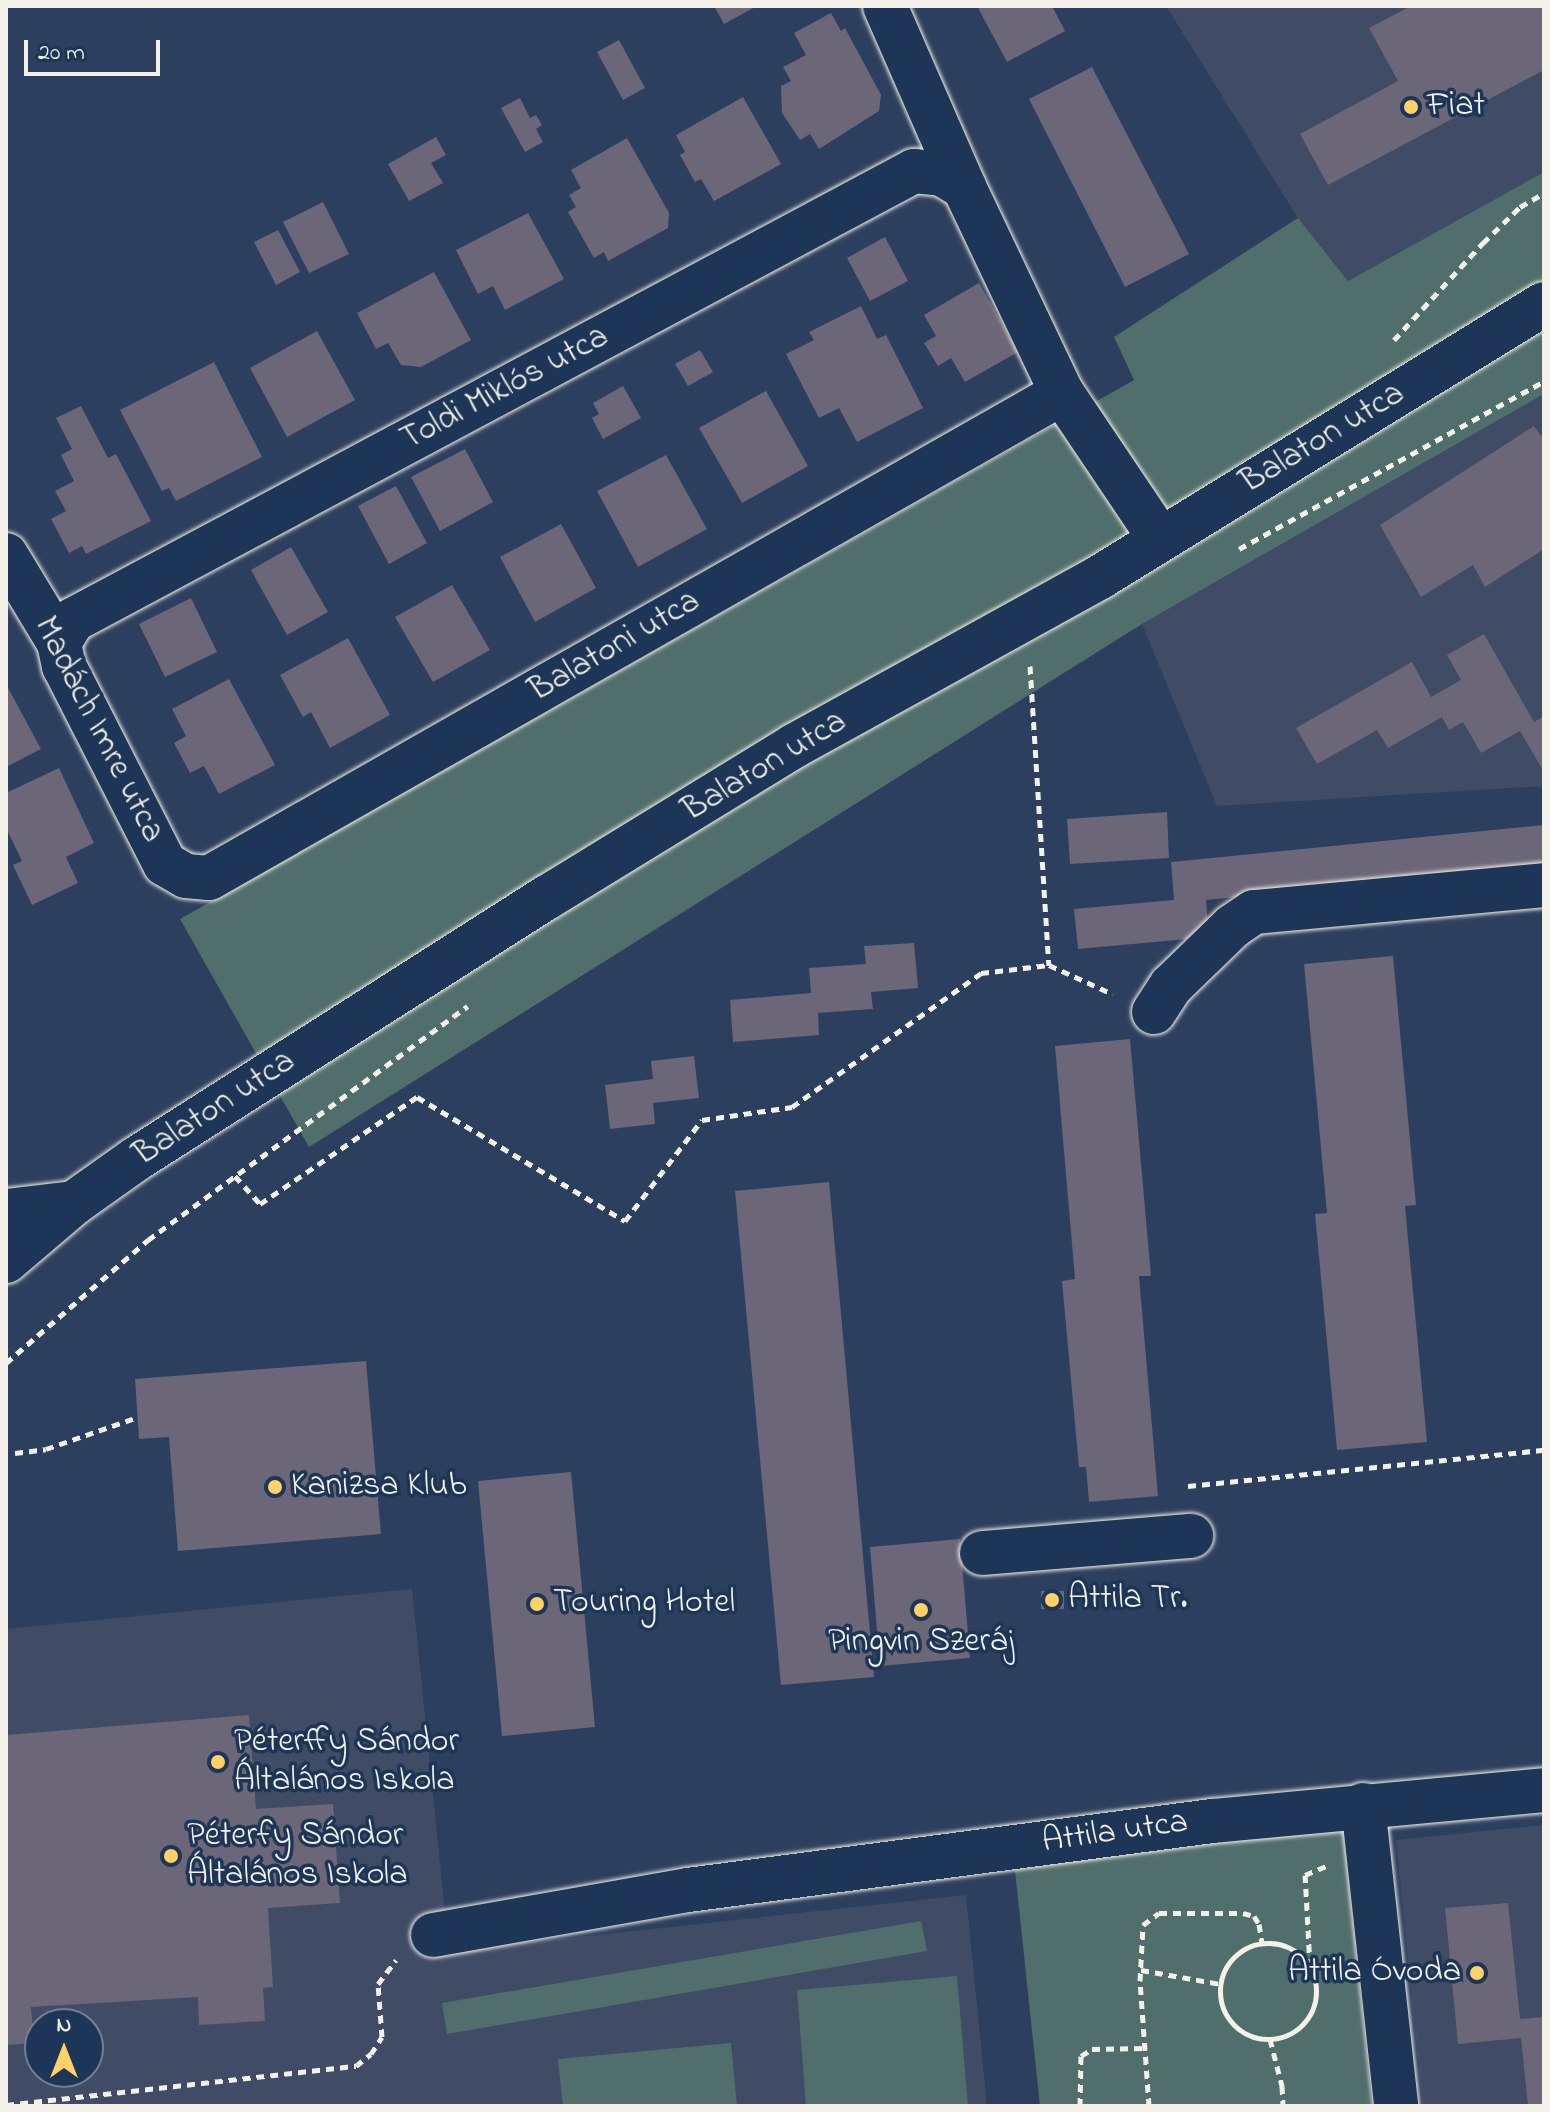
<!DOCTYPE html>
<meta charset="utf-8">
<style>
body{margin:0}
#map{position:relative;width:1550px;height:2112px;overflow:hidden;background:#2d3f5e;font-family:"Indie Flower",sans-serif}
div>[style]{position:absolute}
[style*='--x']{left:calc(var(--x)*1px);top:calc(var(--y)*1px);width:calc(var(--w)*1px);rotate:calc(var(--a)*1deg)}
.built>*{inset:0;background:#404b66}
.green>*{inset:0;background:#506e6c}
.building>*{inset:0;background:#6b6678}
.path>*{height:5px;margin-top:-2.5px;transform-origin:0;background:repeating-linear-gradient(90deg,#f4f1e8 0 8px,transparent 0 14px)}
.path>.ring{margin:-2.5px;padding:0;box-sizing:content-box;background:none;border:5px solid #f4f1e8;border-radius:50%}
.roads{filter:drop-shadow(0 0 2px #f4f1e8) drop-shadow(0 0 2px #f4f1e8)}
.minor>*{height:44px;margin:-22px;padding:0 22px;transform-origin:22px;border-radius:22px;background:#1d3557}
.dots>*{width:22px;height:22px;translate:-50% -50%;box-sizing:border-box;border:4px solid #1d3557;border-radius:50%}
span{translate:-50% -50%;white-space:nowrap;text-align:center;line-height:1.15;-webkit-text-stroke:7px #1d3557;paint-order:stroke}
.poi-label{font-size:34px;color:#f4f1e8}
.left{translate:0 -50%;text-align:left}
.right{translate:-100% -50%;text-align:right}
.street-label{font-size:34px;color:#f4f1e8}
.frame{position:absolute;inset:0;border:8px solid #f4f1e8;pointer-events:none}
.north{position:absolute;left:24px;top:2008px;width:80px;height:80px;box-sizing:border-box;background:#1d3557;border:2px solid #738091;border-radius:50%;rotate:0deg;font-size:22px;font-weight:700;line-height:32px;text-align:center;color:#f4f1e8}
.north::after{content:'';display:block;margin:auto;width:28px;height:36px;background:#ffd166;clip-path:polygon(50% 0,100% 100%,50% 72%,0 100%)}
.scale{position:absolute;left:24px;top:40px;width:136px;height:36px;box-sizing:border-box;border:4px solid #f4f1e8;border-top:0;padding-left:10px;font-size:24px;line-height:28px;white-space:nowrap;color:#f4f1e8;-webkit-text-stroke:6px #1d3557;paint-order:stroke}
</style>
<div id="map">
<div class="built">
<i style="clip-path:polygon(1166px 6px,1544px 6px,1544px 172px,1348px 281px,1298px 218px)"></i>
<i style="clip-path:polygon(1544px 394px,1544px 786px,1217px 806px,1142px 624px)"></i>
<i style="clip-path:polygon(evenodd,412px 1589px,449px 1951px,966px 1895px,987px 2106px,6px 2106px,6px 1629px,412px 1589px,40px 2024px,88px 2024px,88px 2072px,40px 2072px,40px 2024px)"></i>
<i style="clip-path:polygon(1544px 1825px,1544px 2106px,1423px 2106px,1396px 1840px)"></i>
</div>
<div class="green">
<i style="clip-path:polygon(1544px 172px,1544px 394px,1142px 624px,309px 1147px,180px 919px,1134px 380px,1114px 337px,1298px 218px,1348px 281px)"></i>
<i style="clip-path:polygon(1342px 1820px,1372px 2106px,1040px 2106px,1014px 1861px)"></i>
<i style="clip-path:polygon(921px 1921px,927px 1951px,447px 2034px,442px 2003px)"></i>
<i style="clip-path:polygon(957px 1976px,968px 2106px,806px 2106px,797px 1990px)"></i>
<i style="clip-path:polygon(731px 2043px,737px 2106px,563px 2106px,558px 2059px)"></i>
</div>
<div class="building">
<i style="clip-path:polygon(714px 6px,757px 6px,724px 24px)"></i>
<i style="clip-path:polygon(977px 6px,1052px 6px,1065px 31px,1007px 62px)"></i>
<i style="clip-path:polygon(1411px 6px,1544px 6px,1544px 70px,1328px 185px,1300px 134px,1398px 81px,1369px 28px)"></i>
<i style="clip-path:polygon(831px 13px,841px 31px,845px 28px,881px 95px,879px 111px,819px 149px,810px 134px,800px 140px,782px 113px,781px 86px,791px 81px,783px 67px,806px 55px,794px 33px)"></i>
<i style="clip-path:polygon(619px 40px,645px 88px,623px 100px,597px 52px)"></i>
<i style="clip-path:polygon(1092px 67px,1189px 254px,1125px 287px,1029px 99px)"></i>
<i style="clip-path:polygon(743px 97px,781px 164px,714px 201px,701px 179px,695px 182px,680px 155px,685px 152px,676px 135px)"></i>
<i style="clip-path:polygon(520px 98px,530px 118px,536px 115px,542px 125px,536px 129px,543px 142px,525px 152px,501px 108px)"></i>
<i style="clip-path:polygon(436px 137px,446px 155px,431px 163px,443px 183px,409px 201px,388px 164px)"></i>
<i style="clip-path:polygon(627px 138px,669px 213px,668px 228px,608px 261px,604px 252px,594px 258px,568px 212px,576px 207px,569px 195px,581px 188px,571px 170px)"></i>
<i style="clip-path:polygon(323px 202px,349px 254px,309px 273px,283px 222px)"></i>
<i style="clip-path:polygon(528px 213px,564px 279px,505px 310px,493px 286px,478px 294px,456px 250px)"></i>
<i style="clip-path:polygon(278px 230px,300px 272px,276px 285px,254px 242px)"></i>
<i style="clip-path:polygon(885px 237px,908px 281px,870px 301px,847px 258px)"></i>
<i style="clip-path:polygon(434px 272px,471px 340px,421px 367px,401px 365px,388px 343px,376px 349px,357px 313px)"></i>
<i style="clip-path:polygon(979px 283px,1018px 352px,965px 382px,951px 358px,938px 366px,924px 343px,936px 336px,924px 315px)"></i>
<i style="clip-path:polygon(861px 306px,877px 339px,886px 335px,923px 408px,857px 442px,839px 408px,819px 418px,786px 354px,814px 340px,809px 332px)"></i>
<i style="clip-path:polygon(317px 331px,355px 400px,287px 437px,250px 368px)"></i>
<i style="clip-path:polygon(700px 350px,713px 372px,688px 386px,675px 364px)"></i>
<i style="clip-path:polygon(214px 362px,262px 457px,176px 501px,169px 488px,162px 491px,120px 410px)"></i>
<i style="clip-path:polygon(623px 386px,641px 418px,603px 439px,592px 418px,599px 414px,593px 403px)"></i>
<i style="clip-path:polygon(766px 391px,808px 466px,742px 503px,699px 428px)"></i>
<i style="clip-path:polygon(81px 406px,108px 458px,116px 454px,151px 521px,86px 554px,82px 546px,69px 553px,51px 519px,66px 511px,55px 491px,74px 481px,61px 455px,72px 449px,56px 418px)"></i>
<i style="clip-path:polygon(1534px 426px,1544px 440px,1544px 549px,1485px 587px,1473px 565px,1421px 597px,1380px 525px)"></i>
<i style="clip-path:polygon(465px 449px,493px 502px,440px 531px,411px 477px)"></i>
<i style="clip-path:polygon(666px 455px,707px 529px,638px 567px,597px 491px)"></i>
<i style="clip-path:polygon(396px 486px,427px 543px,389px 564px,358px 506px)"></i>
<i style="clip-path:polygon(561px 524px,596px 588px,535px 622px,500px 557px)"></i>
<i style="clip-path:polygon(291px 547px,328px 612px,287px 635px,251px 570px)"></i>
<i style="clip-path:polygon(452px 585px,490px 650px,433px 682px,395px 617px)"></i>
<i style="clip-path:polygon(191px 598px,217px 652px,165px 677px,139px 624px)"></i>
<i style="clip-path:polygon(1484px 634px,1534px 722px,1544px 716px,1544px 772px,1520px 731px,1481px 753px,1463px 722px,1449px 730px,1442px 717px,1388px 748px,1377px 730px,1317px 764px,1296px 728px,1412px 662px,1431px 697px,1461px 680px,1447px 655px)"></i>
<i style="clip-path:polygon(348px 638px,390px 715px,330px 748px,311px 712px,303px 717px,280px 675px)"></i>
<i style="clip-path:polygon(229px 679px,275px 765px,219px 794px,204px 766px,190px 773px,174px 743px,186px 736px,172px 709px)"></i>
<i style="clip-path:polygon(6px 684px,41px 749px,6px 767px)"></i>
<i style="clip-path:polygon(59px 768px,94px 843px,66px 857px,78px 883px,32px 905px,13px 865px,22px 861px,6px 828px,6px 793px)"></i>
<i style="clip-path:polygon(1167px 812px,1169px 858px,1070px 864px,1067px 819px)"></i>
<i style="clip-path:polygon(1544px 825px,1544px 867px,1206px 900px,1209px 937px,1078px 949px,1074px 909px,1174px 900px,1171px 862px)"></i>
<i style="clip-path:polygon(914px 943px,918px 988px,871px 992px,873px 1009px,818px 1013px,819px 1035px,733px 1042px,730px 1000px,811px 993px,809px 968px,866px 964px,864px 946px)"></i>
<i style="clip-path:polygon(1393px 956px,1416px 1205px,1405px 1206px,1427px 1442px,1337px 1450px,1315px 1214px,1327px 1213px,1304px 964px)"></i>
<i style="clip-path:polygon(1130px 1039px,1151px 1276px,1139px 1276px,1158px 1496px,1089px 1502px,1086px 1467px,1079px 1467px,1062px 1281px,1075px 1279px,1055px 1046px)"></i>
<i style="clip-path:polygon(694px 1056px,699px 1098px,653px 1103px,655px 1124px,610px 1129px,605px 1085px,653px 1079px,651px 1061px)"></i>
<i style="clip-path:polygon(829px 1182px,874px 1677px,781px 1685px,735px 1191px)"></i>
<i style="clip-path:polygon(366px 1361px,381px 1534px,178px 1551px,169px 1437px,139px 1439px,135px 1379px)"></i>
<i style="clip-path:polygon(571px 1472px,595px 1727px,502px 1736px,478px 1481px)"></i>
<i style="clip-path:polygon(960px 1539px,970px 1658px,880px 1666px,870px 1547px)"></i>
<i style="clip-path:polygon(1041px 1591px,1064px 1591px,1064px 1609px,1041px 1609px)"></i>
<i style="clip-path:polygon(249px 1715px,256px 1809px,333px 1804px,340px 1903px,268px 1908px,273px 1987px,263px 1988px,265px 2021px,199px 2025px,198px 1997px,31px 2007px,34px 2043px,6px 2045px,6px 1735px)"></i>
<i style="clip-path:polygon(1508px 1903px,1520px 2019px,1544px 2017px,1544px 2106px,1528px 2106px,1521px 2038px,1458px 2044px,1445px 1908px)"></i>
</div>
<div class="path">
<i style="--x:1394;--y:340;--w:132;--a:-47.5"></i>
<i style="--x:1483;--y:243;--w:52;--a:-44.2"></i>
<i style="--x:1520;--y:207;--w:28;--a:-30"></i>
<i style="--x:1239;--y:549;--w:348;--a:-28.8"></i>
<i style="--x:1030;--y:666;--w:300;--a:86.4"></i>
<i style="--x:1049;--y:965;--w:70;--a:24.4"></i>
<i style="--x:235;--y:1176;--w:38;--a:48"></i>
<i style="--x:260;--y:1204;--w:190;--a:-34.3"></i>
<i style="--x:417;--y:1097;--w:242;--a:30.8"></i>
<i style="--x:625;--y:1221;--w:127;--a:-52.7"></i>
<i style="--x:702;--y:1120;--w:91;--a:-8.2"></i>
<i style="--x:792;--y:1107;--w:232;--a:-35.3"></i>
<i style="--x:981;--y:973;--w:68;--a:-6.7"></i>
<i style="--x:6;--y:1363;--w:188;--a:-40.9"></i>
<i style="--x:148;--y:1240;--w:396;--a:-36.2"></i>
<i style="--x:15;--y:1453;--w:31;--a:-7"></i>
<i style="--x:46;--y:1449;--w:97;--a:-19.2"></i>
<i style="--x:1188;--y:1486;--w:358;--a:-5.8"></i>
<i class="ring" style="left:1220px;top:1943px;width:91px;height:91px"></i>
<i style="--x:1310;--y:1966;--w:91;--a:-93.1"></i>
<i style="--x:1305;--y:1875;--w:23;--a:-23"></i>
<i style="--x:1141;--y:1970;--w:80;--a:10"></i>
<i style="--x:1270;--y:2039;--w:49;--a:75.7"></i>
<i style="--x:1282;--y:2086;--w:20;--a:87"></i>
<i style="--x:6;--y:2105;--w:352;--a:-6.4"></i>
<i style="--x:356;--y:2066;--w:19;--a:-39"></i>
<i style="--x:371;--y:2054;--w:20;--a:-57"></i>
<i style="--x:382;--y:2037;--w:53;--a:-94.3"></i>
<i style="--x:378;--y:1984;--w:30;--a:-53"></i>
<i style="--x:1080;--y:2106;--w:50;--a:-88.9"></i>
<i style="--x:1081;--y:2056;--w:13;--a:-32"></i>
<i style="--x:1092;--y:2049;--w:54;--a:-1.1"></i>
<i style="--x:1149;--y:2106;--w:125;--a:-94.1"></i>
<i style="--x:1140;--y:1981;--w:56;--a:-86.9"></i>
<i style="--x:1143;--y:1925;--w:20;--a:-37"></i>
<i style="--x:1159;--y:1913;--w:84;--a:0"></i>
<i style="--x:1243;--y:1913;--w:11;--a:15"></i>
<i style="--x:1254;--y:1916;--w:9;--a:58"></i>
<i style="--x:1259;--y:1924;--w:18;--a:81"></i>
</div>
<div class="roads">
<div class="minor">
<i style="--x:885;--y:6;--w:197;--a:66.4"></i>
<i style="--x:964;--y:187;--w:228;--a:64.6"></i>
<i style="--x:1062;--y:393;--w:176;--a:56.1"></i>
<i style="--x:6;--y:555;--w:103;--a:58.9"></i>
<i style="--x:59;--y:643;--w:24;--a:78"></i>
<i style="--x:64;--y:666;--w:222;--a:63"></i>
<i style="--x:165;--y:864;--w:24;--a:30"></i>
<i style="--x:186;--y:876;--w:23;--a:5"></i>
<i style="--x:209;--y:878;--w:981;--a:-29.62"></i>
<i style="--x:59;--y:643;--w:27;--a:-59"></i>
<i style="--x:73;--y:620;--w:953;--a:-28.1"></i>
<i style="--x:914;--y:171;--w:28;--a:6"></i>
<i style="--x:942;--y:174;--w:26;--a:31"></i>
<i style="--x:1154;--y:1012;--w:31;--a:-57"></i>
<i style="--x:1171;--y:986;--w:86;--a:-44.1"></i>
<i style="--x:1233;--y:926;--w:25;--a:-34"></i>
<i style="--x:1254;--y:912;--w:291;--a:-5.3"></i>
<i style="--x:6;--y:1211;--w:68;--a:-6.7"></i>
<i style="--x:6;--y:1261;--w:89;--a:-40.5"></i>
<i style="--x:74;--y:1203;--w:76;--a:-35.4"></i>
<i style="--x:136;--y:1159;--w:486;--a:-32.5"></i>
<i style="--x:546;--y:898;--w:291;--a:-31.5"></i>
<i style="--x:794;--y:746;--w:350;--a:-28.9"></i>
<i style="--x:1100;--y:577;--w:521;--a:-31.59"></i>
<i style="--x:982;--y:1553;--w:210;--a:-4.7"></i>
<i style="--x:1363;--y:1805;--w:303;--a:83.7"></i>
<i style="--x:433;--y:1935;--w:259;--a:-10"></i>
<i style="--x:688;--y:1890;--w:529;--a:-7.5"></i>
<i style="--x:1212;--y:1821;--w:333;--a:-5.3"></i>
</div>
</div>
<div class="dots">
<i style="left:1411px;top:107px;background:#ffd166"></i>
<i style="left:275px;top:1487px;background:#ffd166"></i>
<i style="left:1052px;top:1600px;background:#ffd166"></i>
<i style="left:537px;top:1604px;background:#ffd166"></i>
<i style="left:921px;top:1610px;background:#ffd166"></i>
<i style="left:218px;top:1762px;background:#ffd166"></i>
<i style="left:171px;top:1856px;background:#ffd166"></i>
<i style="left:1477px;top:1973px;background:#ffd166"></i>
</div>
<div class="poi-label">
<span class="left" style="left:1427px;top:107px">Fiat</span>
<span class="left" style="left:291px;top:1487px">Kanizsa Klub</span>
<span class="left" style="left:1068px;top:1600px">Attila Tr.</span>
<span class="left" style="left:553px;top:1604px">Touring Hotel</span>
<span style="left:921px;top:1643px">Pingvin Szeráj</span>
<span class="left" style="left:234px;top:1762px">Péterffy Sándor<br>Általános Iskola</span>
<span class="left" style="left:187px;top:1856px">Péterfy Sándor<br>Általános Iskola</span>
<span class="right" style="left:1461px;top:1973px">Attila Óvoda</span>
</div>
<div class="street-label">
<span style="left:505px;top:389px;rotate:-28deg">Toldi Miklós utca</span>
<span style="left:1323px;top:439px;rotate:-31deg">Balaton utca</span>
<span style="left:615px;top:647px;rotate:-30deg">Balatoni utca</span>
<span style="left:98px;top:730px;rotate:63deg">Madách Imre utca</span>
<span style="left:765px;top:767px;rotate:-31deg">Balaton utca</span>
<span style="left:215px;top:1109px;rotate:-33deg">Balaton utca</span>
<span style="left:1115px;top:1833px;rotate:-8deg">Attila utca</span>
</div>
<div class="frame"></div>
<div class="north">N</div>
<div class="scale">20 m</div>
</div>
